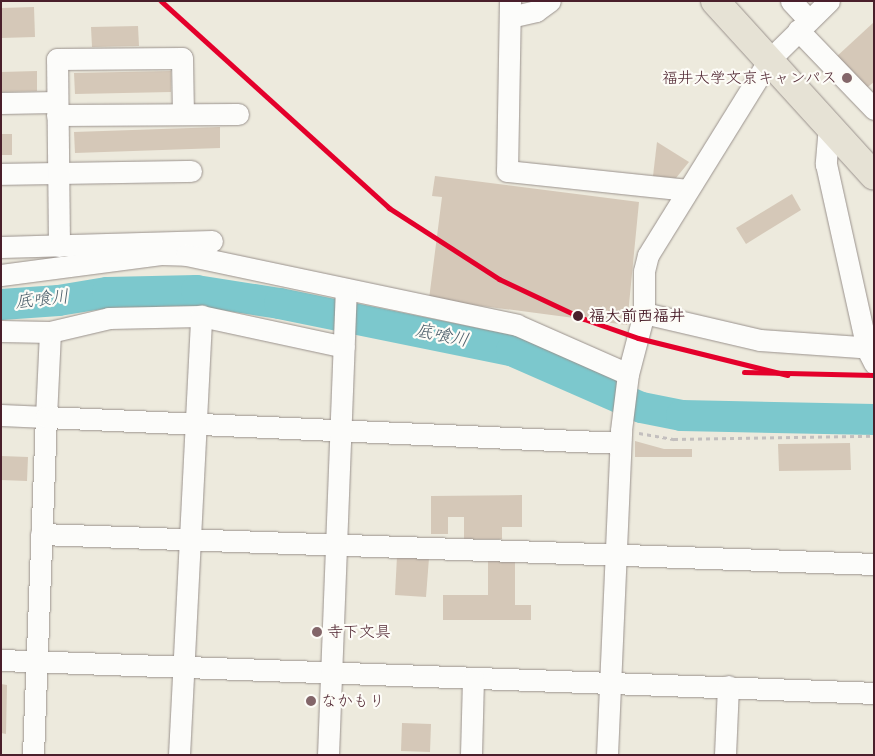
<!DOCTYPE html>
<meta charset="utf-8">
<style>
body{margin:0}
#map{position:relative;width:875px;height:756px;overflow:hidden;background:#edeadd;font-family:"Architects Daughter","Klee One",sans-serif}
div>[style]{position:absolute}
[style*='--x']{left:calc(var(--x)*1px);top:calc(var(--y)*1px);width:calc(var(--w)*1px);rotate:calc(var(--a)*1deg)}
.river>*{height:31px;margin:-15.5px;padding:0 15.5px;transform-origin:15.5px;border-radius:15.5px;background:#7cc8cd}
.building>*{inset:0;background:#d5c8b8}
.path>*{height:3px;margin-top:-1.5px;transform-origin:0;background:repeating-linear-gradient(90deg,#c3bfbe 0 4px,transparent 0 8px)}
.roads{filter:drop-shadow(0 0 1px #9a928d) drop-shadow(0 0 1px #9a928d)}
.minor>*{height:21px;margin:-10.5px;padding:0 10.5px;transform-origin:10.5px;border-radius:10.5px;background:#fcfcfa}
.major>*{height:28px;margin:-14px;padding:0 14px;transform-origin:14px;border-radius:14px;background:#e6e2d5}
.rail-1>*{height:5px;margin:-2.5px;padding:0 2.5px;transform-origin:2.5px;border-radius:2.5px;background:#e4002b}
.dots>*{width:14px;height:14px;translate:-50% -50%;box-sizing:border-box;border:2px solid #fdfcf7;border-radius:50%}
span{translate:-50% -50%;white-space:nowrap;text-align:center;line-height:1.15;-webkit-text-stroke:4.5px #fdfcf7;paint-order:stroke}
.poi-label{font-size:16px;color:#4a1f2b}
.right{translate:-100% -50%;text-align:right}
.left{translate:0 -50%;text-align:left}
.stop-label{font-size:16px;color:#4a1f2b;font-weight:700}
.water-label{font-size:18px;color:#4a5d69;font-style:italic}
.frame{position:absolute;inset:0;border:2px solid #4a1f2b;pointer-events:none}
</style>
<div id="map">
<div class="river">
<i style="--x:1;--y:304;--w:57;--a:-4"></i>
<i style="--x:58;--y:300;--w:50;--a:-9.3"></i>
<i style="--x:107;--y:292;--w:89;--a:-1.3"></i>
<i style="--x:196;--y:290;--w:84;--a:8.9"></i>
<i style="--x:279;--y:303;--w:237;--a:11.5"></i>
<i style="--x:511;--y:350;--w:142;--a:23.7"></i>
<i style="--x:641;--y:407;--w:41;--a:11.3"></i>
<i style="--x:681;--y:415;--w:193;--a:1.2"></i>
</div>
<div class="building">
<i style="clip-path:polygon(34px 7px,35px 37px,1px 38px,1px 8px)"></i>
<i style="clip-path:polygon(874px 22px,874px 82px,864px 90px,835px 58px)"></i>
<i style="clip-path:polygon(138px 26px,139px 46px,92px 47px,91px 27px)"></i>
<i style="clip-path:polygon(37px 71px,37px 91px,1px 92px,1px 72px)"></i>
<i style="clip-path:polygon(171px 71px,171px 92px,75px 94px,74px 73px)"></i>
<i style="clip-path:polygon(220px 127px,220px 148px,75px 153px,74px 132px)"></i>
<i style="clip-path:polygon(1px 134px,12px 134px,12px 155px,1px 155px)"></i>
<i style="clip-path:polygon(657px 142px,689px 162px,676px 178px,653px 176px)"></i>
<i style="clip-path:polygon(435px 176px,639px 202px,627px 325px,429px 299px,442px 197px,432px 196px)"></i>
<i style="clip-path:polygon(792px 194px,801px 210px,746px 244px,736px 228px)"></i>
<i style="clip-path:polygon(635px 441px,664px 449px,692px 449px,692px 457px,635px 457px)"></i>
<i style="clip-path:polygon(850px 443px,851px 470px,779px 471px,778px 444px)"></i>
<i style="clip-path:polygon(1px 456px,28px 457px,27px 481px,1px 480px)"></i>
<i style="clip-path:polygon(522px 495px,522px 527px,502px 527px,502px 539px,464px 539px,464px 517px,448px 517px,448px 534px,431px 534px,431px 496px)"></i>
<i style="clip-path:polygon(397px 556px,429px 558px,426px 597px,395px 595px)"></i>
<i style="clip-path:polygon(488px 559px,515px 560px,515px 605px,531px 605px,531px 620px,443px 620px,443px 595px,488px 595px)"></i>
<i style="clip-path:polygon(1px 684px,7px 685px,6px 734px,1px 733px)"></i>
<i style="clip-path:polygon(402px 723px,431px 724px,430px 752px,401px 751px)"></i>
</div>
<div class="path">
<i style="--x:639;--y:433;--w:36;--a:10"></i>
<i style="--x:674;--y:439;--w:200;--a:-0.9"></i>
</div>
<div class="roads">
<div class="minor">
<i style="--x:510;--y:1;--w:170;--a:91"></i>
<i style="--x:507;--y:171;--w:181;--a:6"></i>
<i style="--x:791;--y:1;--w:26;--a:47"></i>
<i style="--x:510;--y:17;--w:27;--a:-13"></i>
<i style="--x:536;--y:11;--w:17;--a:-36"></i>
<i style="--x:798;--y:30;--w:110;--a:46.1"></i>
<i style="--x:1;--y:103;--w:56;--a:-1"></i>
<i style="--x:57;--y:115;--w:181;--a:-0.3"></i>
<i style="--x:829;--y:126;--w:38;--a:95"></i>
<i style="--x:826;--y:164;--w:189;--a:77.5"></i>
<i style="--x:867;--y:349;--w:16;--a:63"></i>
<i style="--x:1;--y:174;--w:190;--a:-0.9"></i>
<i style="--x:59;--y:246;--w:187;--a:-90.6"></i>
<i style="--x:57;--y:59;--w:125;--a:-0.5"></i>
<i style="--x:182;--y:58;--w:56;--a:89"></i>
<i style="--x:1;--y:247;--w:211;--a:-1.6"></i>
<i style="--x:1;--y:275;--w:161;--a:-7.5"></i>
<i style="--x:161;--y:254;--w:25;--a:2"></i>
<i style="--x:186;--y:255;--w:338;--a:11.9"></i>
<i style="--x:517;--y:325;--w:121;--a:23.8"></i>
<i style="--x:644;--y:313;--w:119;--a:13.1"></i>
<i style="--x:760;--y:340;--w:114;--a:4"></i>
<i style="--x:1;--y:331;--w:49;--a:1.2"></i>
<i style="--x:50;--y:332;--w:61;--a:-13.3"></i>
<i style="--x:109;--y:318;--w:92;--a:-1.2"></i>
<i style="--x:201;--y:316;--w:146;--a:12.2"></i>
<i style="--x:1;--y:415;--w:45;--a:2.5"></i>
<i style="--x:46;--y:417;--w:85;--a:-87.3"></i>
<i style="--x:41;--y:534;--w:834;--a:2.06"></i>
<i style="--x:1;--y:660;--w:874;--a:2.16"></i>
<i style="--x:33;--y:755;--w:338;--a:-87.8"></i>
<i style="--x:46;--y:417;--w:575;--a:2.59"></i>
<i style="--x:179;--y:755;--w:440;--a:-87.1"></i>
<i style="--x:328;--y:755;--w:465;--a:-87.8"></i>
<i style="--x:471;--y:755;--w:76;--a:-88.5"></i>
<i style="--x:607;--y:755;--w:325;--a:-87.5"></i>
<i style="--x:621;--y:430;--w:56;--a:-82.9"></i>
<i style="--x:628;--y:374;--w:63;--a:-75.3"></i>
<i style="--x:644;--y:313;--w:42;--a:-90"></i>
<i style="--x:644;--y:271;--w:16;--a:-76"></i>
<i style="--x:648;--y:255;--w:229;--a:-58.2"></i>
<i style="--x:769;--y:60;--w:84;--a:-44.5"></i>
<i style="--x:725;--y:755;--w:69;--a:-87.5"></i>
</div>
<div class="major">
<i style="--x:715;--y:1;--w:236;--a:47.7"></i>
</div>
</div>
<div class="rail-1">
<i style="--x:161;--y:1;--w:308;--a:42.2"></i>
<i style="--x:389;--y:208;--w:131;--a:32.8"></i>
<i style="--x:499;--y:279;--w:94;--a:25.2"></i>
<i style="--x:584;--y:319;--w:57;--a:19.4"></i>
<i style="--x:638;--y:338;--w:154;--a:13.9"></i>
<i style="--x:744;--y:372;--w:130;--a:1.3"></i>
</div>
<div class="dots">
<i style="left:847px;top:78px;background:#836669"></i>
<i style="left:578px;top:316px;background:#4a1f2b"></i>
<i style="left:317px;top:632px;background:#836669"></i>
<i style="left:311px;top:701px;background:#836669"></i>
</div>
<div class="poi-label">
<span class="right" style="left:837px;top:78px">福井大学文京キャンパス</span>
<span class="left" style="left:327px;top:632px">寺下文具</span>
<span class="left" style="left:321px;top:701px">なかもり</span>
</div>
<div class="stop-label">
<span class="left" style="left:589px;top:316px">福大前西福井</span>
</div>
<div class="water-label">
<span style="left:42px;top:300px;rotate:-6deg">底喰川</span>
<span style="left:442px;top:336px;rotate:12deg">底喰川</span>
</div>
<div class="frame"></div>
</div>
